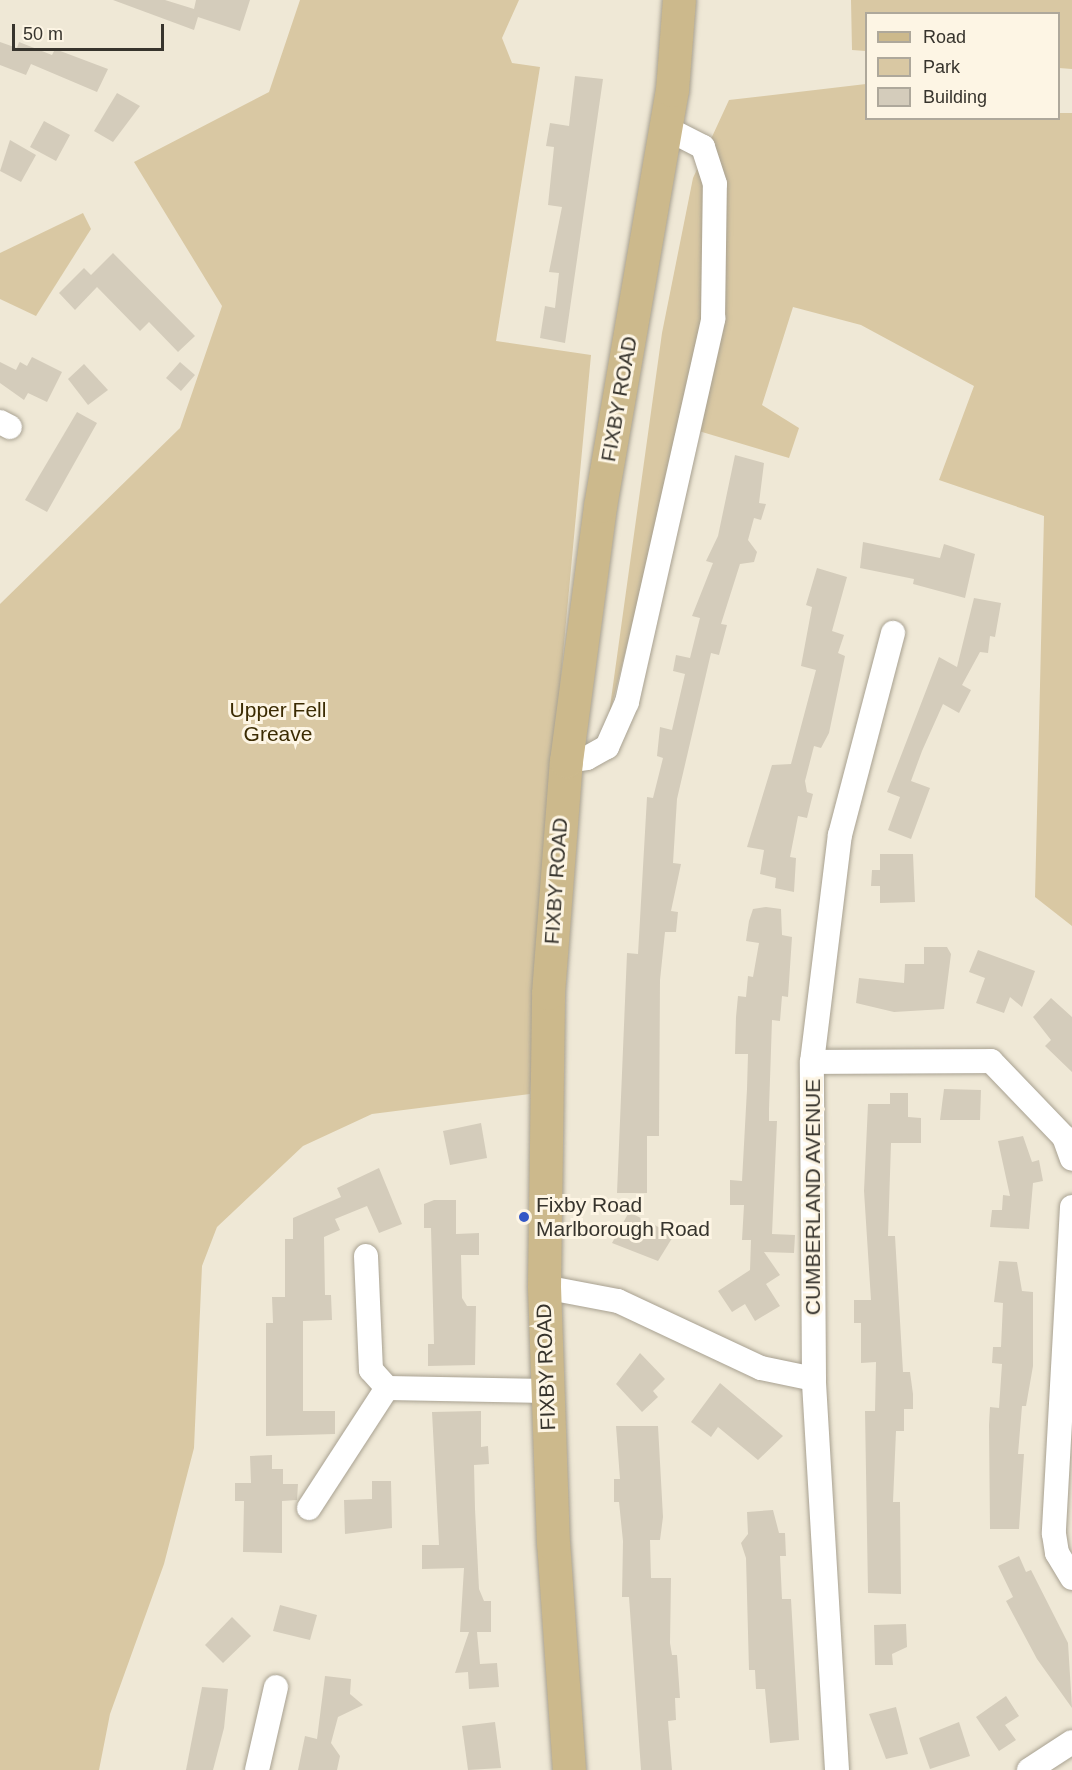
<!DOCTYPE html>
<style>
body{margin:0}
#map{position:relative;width:1072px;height:1770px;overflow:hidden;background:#efe8d6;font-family:Helvetica,sans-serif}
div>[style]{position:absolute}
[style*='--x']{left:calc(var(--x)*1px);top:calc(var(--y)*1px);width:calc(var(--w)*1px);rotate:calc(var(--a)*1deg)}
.green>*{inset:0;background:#d9c8a3}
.building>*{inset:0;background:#d4ccbb}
.roads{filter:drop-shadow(0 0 2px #a8a191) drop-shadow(0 0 2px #a8a191)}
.street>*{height:24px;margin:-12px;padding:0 12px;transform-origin:12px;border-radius:12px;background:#fff}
.primary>*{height:33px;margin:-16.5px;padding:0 16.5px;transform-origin:16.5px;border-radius:16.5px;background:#ccb98c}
.dots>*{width:16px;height:16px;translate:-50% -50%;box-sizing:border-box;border:3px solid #fdf5e4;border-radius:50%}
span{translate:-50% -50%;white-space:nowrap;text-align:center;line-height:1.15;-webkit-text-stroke:6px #fdf5e4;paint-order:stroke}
.street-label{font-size:21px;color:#37342d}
.park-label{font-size:21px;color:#3b2b02}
.poi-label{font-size:21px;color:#37342d}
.left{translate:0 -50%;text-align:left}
.legend{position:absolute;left:865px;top:12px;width:195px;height:108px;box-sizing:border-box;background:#fdf5e4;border:2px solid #aea89b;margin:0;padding:8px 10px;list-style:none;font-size:18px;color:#37342d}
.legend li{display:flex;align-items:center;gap:12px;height:30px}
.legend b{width:30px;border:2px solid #aea89b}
.scale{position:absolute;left:12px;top:24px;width:152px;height:27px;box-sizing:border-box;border:3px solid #37342d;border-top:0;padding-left:8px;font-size:18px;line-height:21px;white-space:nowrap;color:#37342d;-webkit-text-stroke:4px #fdf5e4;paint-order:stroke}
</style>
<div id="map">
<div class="green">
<i style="clip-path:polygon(300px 0,519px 0,502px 38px,512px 63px,540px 67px,496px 341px,591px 355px,556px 729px,530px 1094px,372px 1114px,303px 1146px,217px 1227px,202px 1266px,194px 1448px,164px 1564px,110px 1714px,99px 1770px,0 1770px,0 604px,180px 428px,222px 306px,134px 162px,269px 92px)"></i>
<i style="clip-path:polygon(851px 0,1072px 0,1072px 69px,1059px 68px,1058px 14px,866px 14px,866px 51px,852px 50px)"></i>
<i style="clip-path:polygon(866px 84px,866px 118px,1058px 118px,1059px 113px,1072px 113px,1072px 926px,1035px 897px,1044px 516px,939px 480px,974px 386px,861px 325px,793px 307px,762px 405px,799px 428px,789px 458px,682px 426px,608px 721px,662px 333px,693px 178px,729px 100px)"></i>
<i style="clip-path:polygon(83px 213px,91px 229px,36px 316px,0 299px,0 253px)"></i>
</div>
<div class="building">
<i style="clip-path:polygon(113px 0,165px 0,194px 9px,196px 0,250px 0,240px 31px,198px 17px,194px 30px)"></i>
<i style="clip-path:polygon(0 42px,17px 48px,19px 42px,52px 55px,55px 49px,108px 69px,97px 92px,31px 64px,26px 75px,0 65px)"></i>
<i style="clip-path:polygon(575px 76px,603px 79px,565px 343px,540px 338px,545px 306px,555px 308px,559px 273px,549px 272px,562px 207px,548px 205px,554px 147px,546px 146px,550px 123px,569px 126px)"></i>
<i style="clip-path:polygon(117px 93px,140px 106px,113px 142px,94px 131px)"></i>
<i style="clip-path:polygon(44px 121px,70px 135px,56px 161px,30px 147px)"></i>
<i style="clip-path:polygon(10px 140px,36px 155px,21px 182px,0 171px)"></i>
<i style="clip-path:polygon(113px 253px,195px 336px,178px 352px,149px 322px,140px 331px,97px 287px,75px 310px,59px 293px,84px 268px,91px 275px)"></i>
<i style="clip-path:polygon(32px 357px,62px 372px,47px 402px,28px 393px,24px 400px,0 383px,0 362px,16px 370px,20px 362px,27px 366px)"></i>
<i style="clip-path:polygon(180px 362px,195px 375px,181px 391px,166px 378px)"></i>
<i style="clip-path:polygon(84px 364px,108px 390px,88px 405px,68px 379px)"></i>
<i style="clip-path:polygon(77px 412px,97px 423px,47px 512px,25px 500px)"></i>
<i style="clip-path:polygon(735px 455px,764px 463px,759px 503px,766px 504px,761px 520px,754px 518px,748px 540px,757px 552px,754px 562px,740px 564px,721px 624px,727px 625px,719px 655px,711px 653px,677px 799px,673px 863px,681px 864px,671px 911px,678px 912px,676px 932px,665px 932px,660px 980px,659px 1136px,647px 1136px,647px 1193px,617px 1193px,627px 953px,638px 954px,647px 797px,653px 798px,663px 758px,657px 756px,660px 727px,672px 730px,685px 674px,673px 671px,676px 655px,690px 658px,700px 618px,692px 616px,713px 563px,706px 561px,718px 536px)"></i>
<i style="clip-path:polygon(863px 542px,940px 558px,944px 544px,975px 554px,965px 598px,913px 584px,914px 579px,860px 568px)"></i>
<i style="clip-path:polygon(817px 568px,847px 577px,832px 631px,844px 635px,838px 653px,845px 656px,829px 733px,821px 748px,814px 746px,805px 781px,807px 792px,813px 794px,807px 818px,798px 816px,790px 857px,796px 858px,794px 892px,775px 888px,776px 878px,760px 874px,764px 850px,747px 847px,772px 765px,791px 764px,816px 670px,801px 666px,812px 607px,806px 605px)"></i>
<i style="clip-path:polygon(974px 598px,1001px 603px,995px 637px,990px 636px,988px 653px,980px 652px,962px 685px,971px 690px,959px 713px,943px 704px,922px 751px,911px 781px,930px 788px,911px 839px,888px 830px,900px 797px,887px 792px,939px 657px,957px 667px)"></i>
<i style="clip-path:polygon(880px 854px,913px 854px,915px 902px,880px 903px,880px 886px,871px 886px,872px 870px,880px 870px)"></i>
<i style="clip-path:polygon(766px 907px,781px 909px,782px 935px,792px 937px,788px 997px,782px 996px,780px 1021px,772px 1020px,769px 1109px,769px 1121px,777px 1121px,772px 1234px,795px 1235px,794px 1253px,764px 1252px,780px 1275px,766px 1284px,780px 1306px,755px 1321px,745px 1304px,732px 1312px,718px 1291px,750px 1270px,751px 1240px,742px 1240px,744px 1205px,730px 1205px,730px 1180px,742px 1181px,747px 1089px,748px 1054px,735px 1054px,736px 1017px,738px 996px,746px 997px,748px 976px,753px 977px,759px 943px,746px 941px,749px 921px,753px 909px)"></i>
<i style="clip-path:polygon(924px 947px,947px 947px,951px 954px,944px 1009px,894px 1012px,856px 1003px,859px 978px,904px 983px,905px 964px,924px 964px)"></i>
<i style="clip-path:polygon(978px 950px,1035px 971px,1022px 1007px,1010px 997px,1004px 1013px,976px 1003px,985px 978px,969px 972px)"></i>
<i style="clip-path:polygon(1051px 998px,1072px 1017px,1072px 1072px,1045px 1046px,1051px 1040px,1033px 1017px)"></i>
<i style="clip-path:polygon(944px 1089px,981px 1090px,980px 1120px,940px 1120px)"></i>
<i style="clip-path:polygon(890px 1093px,908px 1093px,908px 1117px,921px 1118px,921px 1143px,891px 1143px,888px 1236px,895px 1236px,903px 1372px,910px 1372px,913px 1394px,913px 1409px,904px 1409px,904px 1431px,896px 1431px,893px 1502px,900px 1502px,901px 1594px,868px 1593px,865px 1411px,875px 1411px,876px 1362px,861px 1363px,861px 1323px,854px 1323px,854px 1300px,871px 1300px,864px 1191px,868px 1104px,890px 1104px)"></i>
<i style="clip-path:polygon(481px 1123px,487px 1158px,450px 1165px,443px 1131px)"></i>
<i style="clip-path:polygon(1023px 1136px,1032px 1162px,1039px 1160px,1043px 1181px,1033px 1183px,1029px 1229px,990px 1227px,992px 1210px,1002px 1210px,1003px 1195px,1010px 1196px,998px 1141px)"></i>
<i style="clip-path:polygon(379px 1168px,402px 1224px,379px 1233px,367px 1206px,335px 1219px,340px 1230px,324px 1237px,325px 1295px,331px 1295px,332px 1320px,303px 1321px,303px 1411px,335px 1411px,335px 1434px,266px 1436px,266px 1323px,273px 1323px,272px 1297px,285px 1297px,285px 1239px,293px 1239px,293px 1218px,341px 1197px,337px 1188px)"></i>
<i style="clip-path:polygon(434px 1200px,456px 1200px,456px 1234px,479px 1233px,479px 1255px,461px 1255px,462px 1298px,467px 1306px,476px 1306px,475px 1365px,428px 1366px,428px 1344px,434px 1344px,431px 1228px,424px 1228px,424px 1204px)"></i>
<i style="clip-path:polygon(629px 1212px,674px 1235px,658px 1261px,612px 1243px)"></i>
<i style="clip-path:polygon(999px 1261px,1017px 1262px,1022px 1291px,1033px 1292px,1033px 1366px,1026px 1406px,1022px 1406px,1018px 1454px,1024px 1454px,1019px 1529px,990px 1529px,989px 1425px,990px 1407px,999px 1408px,1002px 1364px,992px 1363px,993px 1347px,1001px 1347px,1003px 1303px,994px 1302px)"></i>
<i style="clip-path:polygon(640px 1353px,665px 1379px,653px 1391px,658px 1397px,642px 1412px,616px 1384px)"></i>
<i style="clip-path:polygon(720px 1383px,783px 1436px,758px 1460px,718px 1427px,711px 1437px,691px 1422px)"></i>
<i style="clip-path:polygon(481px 1411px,481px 1447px,488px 1446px,489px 1464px,474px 1465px,475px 1509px,479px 1589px,484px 1601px,491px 1601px,491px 1632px,477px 1632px,480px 1664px,497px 1663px,499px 1687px,469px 1689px,468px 1672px,455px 1673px,469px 1632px,460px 1632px,464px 1568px,422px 1569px,422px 1545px,439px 1545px,432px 1412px)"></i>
<i style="clip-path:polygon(616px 1426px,658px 1426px,663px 1517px,660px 1540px,650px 1540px,651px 1578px,671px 1578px,670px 1643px,672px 1655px,677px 1655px,680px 1698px,675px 1698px,676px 1720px,668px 1721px,672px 1770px,641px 1770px,629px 1597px,622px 1597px,623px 1541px,619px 1502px,614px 1502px,614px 1479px,620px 1479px)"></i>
<i style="clip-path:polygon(272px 1455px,272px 1469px,283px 1469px,283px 1484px,298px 1484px,297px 1500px,282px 1501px,282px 1553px,243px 1552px,244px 1501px,235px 1501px,235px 1483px,251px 1483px,250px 1456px)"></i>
<i style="clip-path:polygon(372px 1481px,391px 1481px,392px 1528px,345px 1534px,344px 1500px,372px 1499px)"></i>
<i style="clip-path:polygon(773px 1510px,779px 1533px,785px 1533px,786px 1556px,780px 1556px,782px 1599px,791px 1599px,799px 1740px,770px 1743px,765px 1689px,756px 1689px,755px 1670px,749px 1670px,746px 1558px,741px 1543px,748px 1534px,747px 1512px)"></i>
<i style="clip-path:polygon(1019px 1556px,1026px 1572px,1031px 1570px,1068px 1643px,1072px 1708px,1037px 1659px,1006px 1601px,1013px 1597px,998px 1566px)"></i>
<i style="clip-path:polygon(280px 1605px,317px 1615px,310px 1640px,273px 1631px)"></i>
<i style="clip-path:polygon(232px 1617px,251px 1636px,223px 1663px,205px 1645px)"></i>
<i style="clip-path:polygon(906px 1624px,907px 1647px,892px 1654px,893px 1665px,875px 1665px,874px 1625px)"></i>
<i style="clip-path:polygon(325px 1676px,351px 1679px,350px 1694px,363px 1705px,338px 1717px,331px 1743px,340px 1756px,337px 1770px,298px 1770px,305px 1736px,317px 1739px)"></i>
<i style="clip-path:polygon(202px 1687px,228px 1689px,224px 1728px,213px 1770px,186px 1770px)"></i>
<i style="clip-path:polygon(1006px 1696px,1019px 1716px,1005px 1725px,1016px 1740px,999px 1751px,976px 1717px)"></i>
<i style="clip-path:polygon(896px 1707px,908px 1754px,886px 1759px,869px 1714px)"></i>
<i style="clip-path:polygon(495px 1722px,501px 1768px,468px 1770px,462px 1726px)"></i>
<i style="clip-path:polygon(959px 1722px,970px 1756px,930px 1769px,919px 1738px)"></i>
</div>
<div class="roads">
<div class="street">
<i style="--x:0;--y:422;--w:11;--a:27"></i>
<i style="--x:566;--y:761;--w:21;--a:-8"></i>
<i style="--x:587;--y:758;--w:23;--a:-29"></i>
<i style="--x:607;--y:747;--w:49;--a:-66"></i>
<i style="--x:627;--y:702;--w:393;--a:-77.3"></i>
<i style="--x:713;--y:319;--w:135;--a:-89.2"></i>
<i style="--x:715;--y:184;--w:39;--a:-108"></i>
<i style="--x:703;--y:147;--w:42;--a:-152.8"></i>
<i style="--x:812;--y:1062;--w:179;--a:-0.3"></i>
<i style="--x:991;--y:1061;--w:105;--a:46.2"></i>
<i style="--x:1064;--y:1137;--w:23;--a:70"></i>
<i style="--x:1072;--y:1207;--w:327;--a:93.2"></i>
<i style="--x:1054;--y:1534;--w:19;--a:81"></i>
<i style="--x:1057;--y:1553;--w:29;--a:59"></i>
<i style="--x:366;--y:1256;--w:114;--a:87.5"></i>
<i style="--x:371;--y:1370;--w:24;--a:48"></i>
<i style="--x:387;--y:1388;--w:160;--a:1.1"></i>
<i style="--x:544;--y:1287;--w:75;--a:10.7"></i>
<i style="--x:618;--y:1301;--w:158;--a:25.1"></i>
<i style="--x:761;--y:1368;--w:54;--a:11.7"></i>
<i style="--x:309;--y:1508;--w:143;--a:-57"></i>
<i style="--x:257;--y:1770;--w:85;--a:-77.1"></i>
<i style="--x:837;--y:1770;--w:392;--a:-93.4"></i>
<i style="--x:814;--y:1379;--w:317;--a:-90.4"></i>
<i style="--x:812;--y:1062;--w:229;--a:-83"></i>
<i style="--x:840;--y:835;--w:209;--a:-75.3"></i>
<i style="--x:1029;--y:1770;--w:51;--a:-33.1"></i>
</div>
<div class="primary">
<i style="--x:569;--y:1770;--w:227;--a:-94"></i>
<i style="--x:553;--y:1544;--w:257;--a:-92"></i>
<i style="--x:544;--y:1287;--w:294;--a:-89.2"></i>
<i style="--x:548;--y:993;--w:233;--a:-85.6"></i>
<i style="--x:566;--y:761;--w:257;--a:-82.4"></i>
<i style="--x:600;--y:506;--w:422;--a:-80.2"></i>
<i style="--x:672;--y:90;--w:90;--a:-85.6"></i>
</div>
</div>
<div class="dots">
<i style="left:524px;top:1217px;background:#3256c6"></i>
</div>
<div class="street-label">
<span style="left:619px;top:399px;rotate:-80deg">FIXBY ROAD</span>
<span style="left:556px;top:881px;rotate:-86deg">FIXBY ROAD</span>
<span style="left:813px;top:1197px;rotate:-90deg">CUMBERLAND AVENUE</span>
<span style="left:546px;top:1367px;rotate:-92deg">FIXBY ROAD</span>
</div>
<div class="park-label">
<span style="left:278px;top:722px">Upper Fell<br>Greave</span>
</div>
<div class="poi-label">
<span class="left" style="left:536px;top:1217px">Fixby Road<br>Marlborough Road</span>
</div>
<ul class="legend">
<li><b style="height:8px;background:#ccb98c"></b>Road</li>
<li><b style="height:16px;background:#d9c8a3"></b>Park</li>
<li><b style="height:16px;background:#d4ccbb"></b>Building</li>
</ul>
<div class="scale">50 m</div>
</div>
